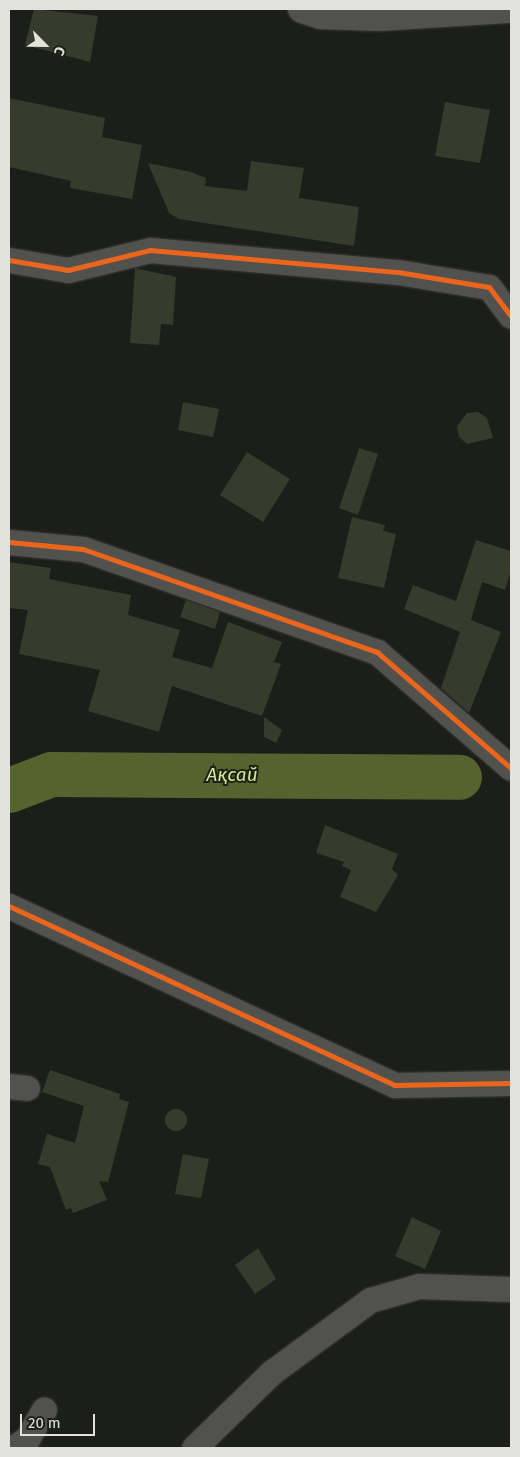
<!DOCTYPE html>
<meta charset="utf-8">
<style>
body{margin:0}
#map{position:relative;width:520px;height:1457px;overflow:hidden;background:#1c1e19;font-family:"Fira Sans",sans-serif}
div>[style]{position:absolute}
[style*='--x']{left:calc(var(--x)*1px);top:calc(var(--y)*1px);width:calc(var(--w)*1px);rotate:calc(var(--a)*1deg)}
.river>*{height:45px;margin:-22.5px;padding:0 22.5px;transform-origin:22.5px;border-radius:22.5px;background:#55642f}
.building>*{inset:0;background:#373b2c}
.round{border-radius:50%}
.roads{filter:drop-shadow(0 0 1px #3a3c37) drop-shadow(0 0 1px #3a3c37)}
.minor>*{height:25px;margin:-12.5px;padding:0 12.5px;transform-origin:12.5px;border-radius:12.5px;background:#51524e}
.tertiary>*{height:28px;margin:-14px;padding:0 14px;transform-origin:14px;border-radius:14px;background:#51524e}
.cycleway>*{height:5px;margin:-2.5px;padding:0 2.5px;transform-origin:2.5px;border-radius:2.5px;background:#eb651d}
span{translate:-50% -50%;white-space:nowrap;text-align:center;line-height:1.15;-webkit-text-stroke:4px #1d2116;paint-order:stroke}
.water-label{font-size:19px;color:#d1eb94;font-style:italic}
.frame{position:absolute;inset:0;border:10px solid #e0e2db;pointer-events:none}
.north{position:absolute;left:20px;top:20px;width:50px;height:50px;-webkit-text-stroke:4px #1d2116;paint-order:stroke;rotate:113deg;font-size:14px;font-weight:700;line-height:20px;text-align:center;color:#e0e2db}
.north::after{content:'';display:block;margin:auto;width:18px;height:22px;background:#e0e2db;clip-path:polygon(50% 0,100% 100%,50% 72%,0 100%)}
.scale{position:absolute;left:20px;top:1414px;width:75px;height:22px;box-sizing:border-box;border:2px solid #e0e2db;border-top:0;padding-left:6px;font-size:15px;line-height:18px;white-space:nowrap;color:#e0e2db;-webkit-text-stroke:4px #1d2116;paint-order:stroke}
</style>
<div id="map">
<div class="river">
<i style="--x:9;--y:790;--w:45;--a:-20.9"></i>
<i style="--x:51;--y:774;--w:408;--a:0.4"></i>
</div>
<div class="building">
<i style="clip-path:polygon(34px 9px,98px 16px,90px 62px,25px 45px)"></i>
<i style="clip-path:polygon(9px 98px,105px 118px,102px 137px,142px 145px,132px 199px,70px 188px,71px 181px,9px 167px)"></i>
<i style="clip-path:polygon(445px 102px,490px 110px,480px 163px,435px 156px)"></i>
<i style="clip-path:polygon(251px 161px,304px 168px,299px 198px,359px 207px,354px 246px,179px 219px,169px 213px,148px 163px,191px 172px,206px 178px,205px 186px,247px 191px)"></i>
<i style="clip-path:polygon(135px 268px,176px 277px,173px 325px,161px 324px,159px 345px,130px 343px)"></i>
<i style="clip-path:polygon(183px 402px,219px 409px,213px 437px,178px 430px)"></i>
<i style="clip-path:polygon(478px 412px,487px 418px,493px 438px,467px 444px,459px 437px,457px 426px,467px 413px)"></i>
<i style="clip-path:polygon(359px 448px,378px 454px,358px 515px,339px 508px)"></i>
<i style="clip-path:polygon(247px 452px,290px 479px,263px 522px,220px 495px)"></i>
<i style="clip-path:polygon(352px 517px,385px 525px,383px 531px,396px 534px,384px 588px,338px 578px)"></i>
<i style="clip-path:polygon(476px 540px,511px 551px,511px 570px,505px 590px,482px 582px,471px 620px,501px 632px,469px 713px,441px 688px,460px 632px,404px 609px,413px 585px,456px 601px)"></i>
<i style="clip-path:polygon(9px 562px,51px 568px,49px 579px,131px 595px,128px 615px,180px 630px,172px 657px,212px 668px,228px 622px,282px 642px,274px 662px,281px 664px,262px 716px,172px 686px,159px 732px,88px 711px,100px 670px,19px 654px,28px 610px,9px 608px)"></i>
<i style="clip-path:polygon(186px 600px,220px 612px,215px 629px,180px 617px)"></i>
<i style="clip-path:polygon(264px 717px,282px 730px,276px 743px,264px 737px)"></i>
<i style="clip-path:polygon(325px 825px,398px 854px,392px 869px,398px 875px,376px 912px,340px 897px,351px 870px,342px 866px,344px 862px,316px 853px)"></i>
<i style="clip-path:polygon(50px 1070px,120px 1094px,119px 1099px,129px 1102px,108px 1182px,99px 1181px,107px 1200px,73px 1213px,71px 1208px,66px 1210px,50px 1167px,38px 1164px,47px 1134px,75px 1143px,84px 1106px,42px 1092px)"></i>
<i class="round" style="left:165px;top:1109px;width:22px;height:22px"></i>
<i style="clip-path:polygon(183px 1154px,209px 1159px,201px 1198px,175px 1194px)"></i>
<i style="clip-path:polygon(412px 1217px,441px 1231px,425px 1269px,395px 1256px)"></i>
<i style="clip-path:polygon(258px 1248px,276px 1279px,255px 1294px,235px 1265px)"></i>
</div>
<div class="roads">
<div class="minor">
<i style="--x:9;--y:260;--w:60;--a:9.6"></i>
<i style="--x:68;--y:270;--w:84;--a:-13.7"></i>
<i style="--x:150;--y:250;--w:249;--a:5.1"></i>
<i style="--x:398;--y:272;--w:92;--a:9.4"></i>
<i style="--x:489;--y:287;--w:36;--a:53"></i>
<i style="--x:9;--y:542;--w:74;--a:5.4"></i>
<i style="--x:83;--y:549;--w:312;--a:19.3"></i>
<i style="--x:377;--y:652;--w:177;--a:40.9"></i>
<i style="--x:9;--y:906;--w:425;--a:24.9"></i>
<i style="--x:394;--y:1085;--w:117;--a:-1"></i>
<i style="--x:9;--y:1086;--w:18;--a:6"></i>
<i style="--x:13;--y:1448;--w:17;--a:-33"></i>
<i style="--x:27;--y:1439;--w:34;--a:-60"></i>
<i style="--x:194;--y:1448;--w:109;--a:-44.3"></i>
<i style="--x:272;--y:1372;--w:122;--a:-36.3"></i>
<i style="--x:370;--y:1300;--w:51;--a:-15.9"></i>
<i style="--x:419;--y:1286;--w:92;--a:1.9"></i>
</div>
<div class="tertiary">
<i style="--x:302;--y:9;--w:20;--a:18"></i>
<i style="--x:321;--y:15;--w:58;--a:2"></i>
<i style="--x:379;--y:17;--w:128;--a:-3.6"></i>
</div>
</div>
<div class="cycleway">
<i style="--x:9;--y:260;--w:60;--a:9.6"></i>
<i style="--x:68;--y:270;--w:84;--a:-13.7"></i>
<i style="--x:150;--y:250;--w:249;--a:5.1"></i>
<i style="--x:398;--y:272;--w:92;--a:9.4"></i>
<i style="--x:489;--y:287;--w:36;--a:53"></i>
<i style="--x:9;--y:542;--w:74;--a:5.4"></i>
<i style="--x:83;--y:549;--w:312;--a:19.3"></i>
<i style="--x:377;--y:652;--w:177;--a:40.9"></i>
<i style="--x:9;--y:906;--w:425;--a:24.9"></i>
<i style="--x:394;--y:1085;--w:117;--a:-1"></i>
</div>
<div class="water-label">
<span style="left:232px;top:775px">Ақсай</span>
</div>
<div class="frame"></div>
<div class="north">С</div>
<div class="scale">20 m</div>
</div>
